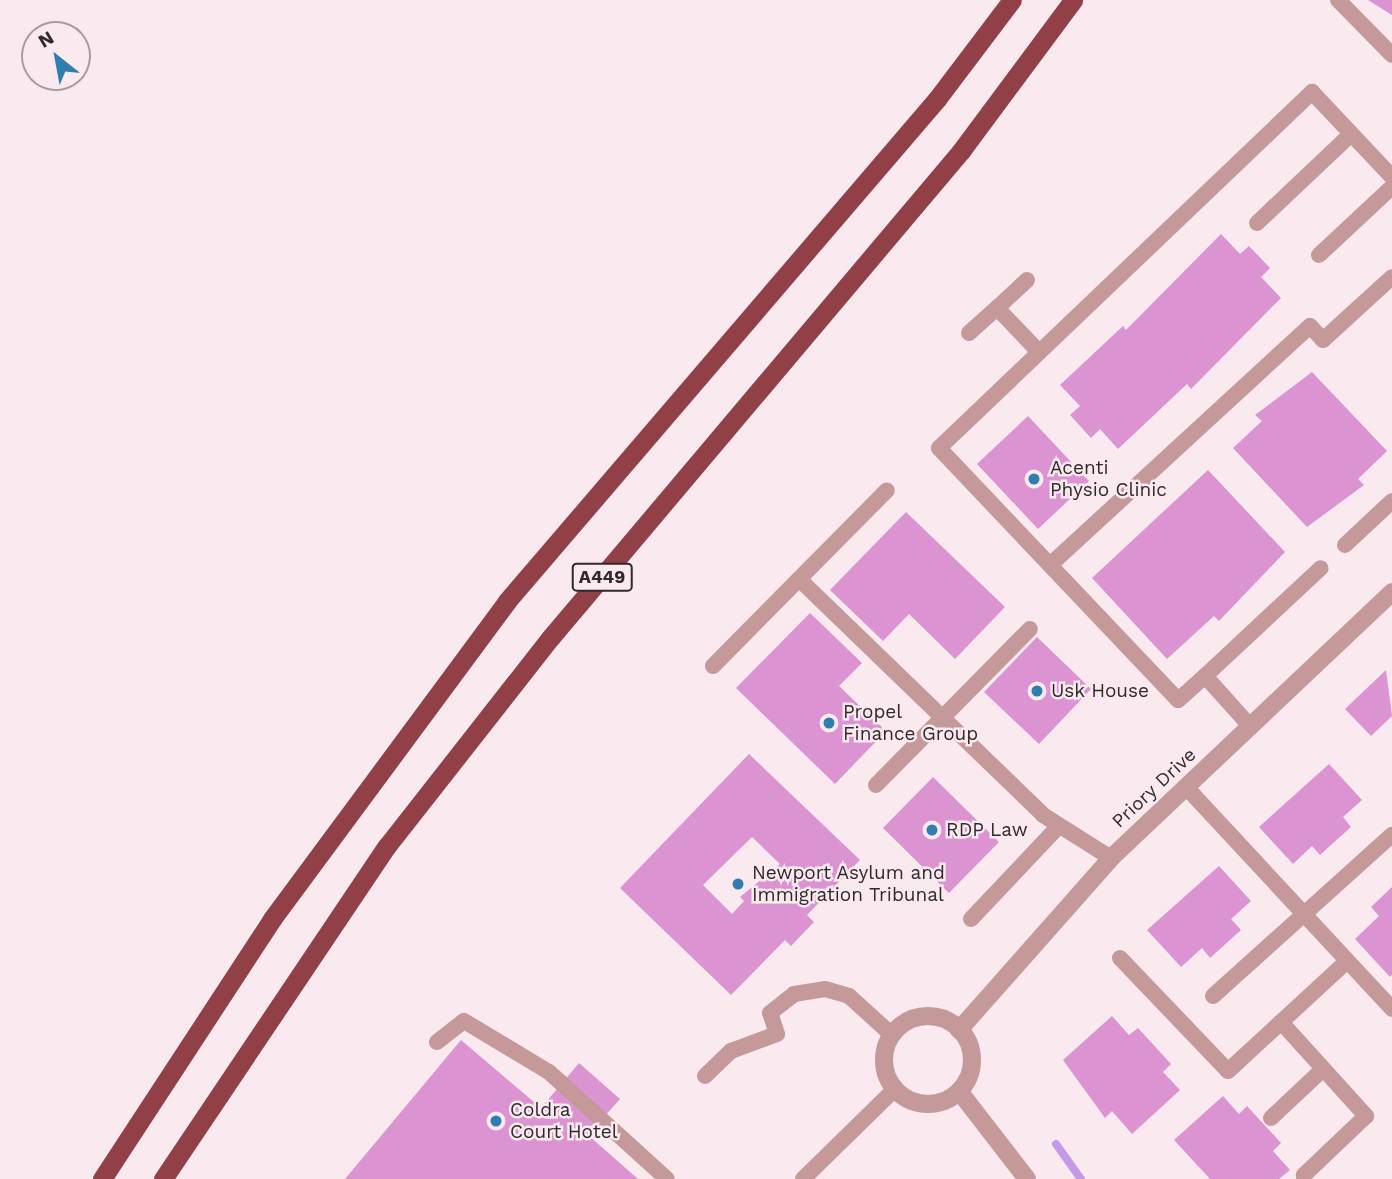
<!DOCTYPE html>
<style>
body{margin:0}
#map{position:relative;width:1392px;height:1179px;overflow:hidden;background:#fae9ef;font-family:"Work Sans",sans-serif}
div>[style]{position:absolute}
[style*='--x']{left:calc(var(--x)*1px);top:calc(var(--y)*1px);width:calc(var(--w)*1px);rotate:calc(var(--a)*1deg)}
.stream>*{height:8px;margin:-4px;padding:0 4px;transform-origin:4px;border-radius:4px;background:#c599e8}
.building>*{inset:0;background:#dc93d1}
.service>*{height:16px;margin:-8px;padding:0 8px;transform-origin:8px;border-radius:8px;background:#c59899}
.minor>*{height:18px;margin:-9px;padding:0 9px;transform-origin:9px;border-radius:9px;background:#c59899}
.minor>.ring{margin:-9px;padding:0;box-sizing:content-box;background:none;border:18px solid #c59899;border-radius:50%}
.trunk>*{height:19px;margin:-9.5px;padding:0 9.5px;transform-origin:9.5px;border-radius:9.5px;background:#924048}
.dots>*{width:19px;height:19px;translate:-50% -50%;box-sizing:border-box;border:4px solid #fae9ef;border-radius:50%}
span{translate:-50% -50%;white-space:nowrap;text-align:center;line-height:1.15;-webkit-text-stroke:5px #fae9ef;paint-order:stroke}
.shield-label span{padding:2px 5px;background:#fae9ef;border:2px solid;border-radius:5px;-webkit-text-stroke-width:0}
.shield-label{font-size:18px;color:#2f292b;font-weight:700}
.poi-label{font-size:19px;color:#2f292b}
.left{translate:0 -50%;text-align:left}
.street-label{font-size:19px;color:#2f292b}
.north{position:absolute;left:21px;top:21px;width:70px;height:70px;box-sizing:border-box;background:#fae9ef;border:2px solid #a99ca1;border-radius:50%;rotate:329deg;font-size:19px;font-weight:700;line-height:28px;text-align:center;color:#2f292b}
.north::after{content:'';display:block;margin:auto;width:24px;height:32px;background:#307daf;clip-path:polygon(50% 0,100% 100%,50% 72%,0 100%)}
</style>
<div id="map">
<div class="stream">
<i style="--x:1056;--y:1144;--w:43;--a:54.5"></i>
</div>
<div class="building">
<i style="clip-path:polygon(1368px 0,1392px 0,1392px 15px)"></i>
<i style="clip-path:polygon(1221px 234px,1240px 254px,1249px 246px,1270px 268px,1261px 277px,1281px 298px,1191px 389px,1187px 384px,1118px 449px,1100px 429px,1091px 438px,1070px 415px,1080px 406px,1060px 385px,1123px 326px,1126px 330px)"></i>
<i style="clip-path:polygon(1312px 372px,1387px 451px,1358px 479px,1364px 485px,1307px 527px,1233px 448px,1262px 421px,1255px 415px)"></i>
<i style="clip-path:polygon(1028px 416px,1089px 481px,1038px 529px,977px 464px)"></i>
<i style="clip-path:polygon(1208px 470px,1285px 552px,1219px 621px,1214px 616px,1167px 659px,1092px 578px)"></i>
<i style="clip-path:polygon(906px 512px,1005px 607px,955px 659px,909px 614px,883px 641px,830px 590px)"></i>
<i style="clip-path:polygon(810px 613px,862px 663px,839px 686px,886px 731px,835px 784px,736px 688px)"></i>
<i style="clip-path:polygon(1037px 637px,1091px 689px,1039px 744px,984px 692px)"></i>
<i style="clip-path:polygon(1386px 670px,1392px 716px,1371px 736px,1345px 709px)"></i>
<i style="clip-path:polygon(evenodd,749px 754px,860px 860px,807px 915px,814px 922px,791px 946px,785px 940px,731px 995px,620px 888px,749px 754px,752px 837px,780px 864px,740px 897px,744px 901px,732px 914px,703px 885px,752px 837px)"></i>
<i style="clip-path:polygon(1329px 764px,1362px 800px,1343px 817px,1351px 827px,1320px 855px,1312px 846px,1293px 864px,1259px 827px)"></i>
<i style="clip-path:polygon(933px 777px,999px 842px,949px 893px,883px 828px)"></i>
<i style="clip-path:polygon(1219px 866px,1251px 901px,1231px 919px,1241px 930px,1210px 958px,1202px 948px,1181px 967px,1147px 930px)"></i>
<i style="clip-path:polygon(1392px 887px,1392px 975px,1390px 977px,1355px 939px,1379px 916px,1371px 907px)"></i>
<i style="clip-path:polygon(1112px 1016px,1129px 1035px,1138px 1028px,1171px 1064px,1163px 1072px,1180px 1090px,1132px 1134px,1112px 1111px,1105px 1118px,1063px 1060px)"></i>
<i style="clip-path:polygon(461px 1040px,541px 1108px,579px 1063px,620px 1099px,588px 1135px,638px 1179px,345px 1179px)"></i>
<i style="clip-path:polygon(1223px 1096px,1239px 1114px,1247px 1106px,1281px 1143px,1273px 1151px,1290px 1170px,1279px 1179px,1210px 1179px,1174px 1140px)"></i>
</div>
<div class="service">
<i style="--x:1338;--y:0;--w:77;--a:45.5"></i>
<i style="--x:1257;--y:223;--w:129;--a:-43.4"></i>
<i style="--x:1319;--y:255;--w:100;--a:-43"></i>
<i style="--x:997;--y:308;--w:41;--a:-43"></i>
<i style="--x:969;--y:333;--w:38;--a:-42"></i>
<i style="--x:997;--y:308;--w:61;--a:46.3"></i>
<i style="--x:1345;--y:545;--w:64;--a:-43.1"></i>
<i style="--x:1050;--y:565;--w:353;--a:-42.6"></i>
<i style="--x:1310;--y:326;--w:19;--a:47"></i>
<i style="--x:1323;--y:340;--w:93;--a:-42.4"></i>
<i style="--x:799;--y:579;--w:339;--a:44"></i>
<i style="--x:1043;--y:815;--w:80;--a:32.3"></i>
<i style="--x:713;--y:666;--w:247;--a:-45.3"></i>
<i style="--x:1205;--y:676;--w:158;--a:-43"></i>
<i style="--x:1250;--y:726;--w:67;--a:-132"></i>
<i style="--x:1205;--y:676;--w:36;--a:138"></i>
<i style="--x:1178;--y:700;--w:347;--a:-133.5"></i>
<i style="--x:939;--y:448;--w:516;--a:-43.66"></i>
<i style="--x:1312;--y:92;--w:117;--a:46.7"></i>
<i style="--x:876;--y:785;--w:219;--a:-45.4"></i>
<i style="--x:1186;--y:787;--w:303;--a:47.1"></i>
<i style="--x:971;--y:919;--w:128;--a:-46.6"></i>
<i style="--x:1120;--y:958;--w:156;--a:46.3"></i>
<i style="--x:1228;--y:1071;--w:158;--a:-42.7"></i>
<i style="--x:1213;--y:996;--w:241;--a:-42"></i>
<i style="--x:1281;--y:1022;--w:127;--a:47.9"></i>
<i style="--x:1366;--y:1116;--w:86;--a:136.4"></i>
<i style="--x:437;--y:1042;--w:34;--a:-38"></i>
<i style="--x:464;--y:1021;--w:99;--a:31"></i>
<i style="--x:549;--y:1072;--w:159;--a:42.2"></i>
<i style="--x:705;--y:1076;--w:36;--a:-44"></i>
<i style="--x:731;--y:1051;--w:49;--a:-20.3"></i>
<i style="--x:777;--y:1034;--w:22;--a:-108"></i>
<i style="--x:770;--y:1013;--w:31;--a:-38"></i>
<i style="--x:794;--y:994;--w:31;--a:-9"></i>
<i style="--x:825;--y:989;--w:25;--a:16"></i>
<i style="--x:849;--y:996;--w:58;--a:42.2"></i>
<i style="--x:1271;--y:1118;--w:71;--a:-43.3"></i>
<i style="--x:803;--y:1179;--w:129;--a:-44.4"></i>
</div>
<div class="minor">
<i class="ring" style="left:884px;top:1016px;width:70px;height:70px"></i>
<i style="--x:959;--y:1030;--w:230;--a:-48.5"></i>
<i style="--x:1111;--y:858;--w:387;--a:-43.4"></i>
<i style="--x:959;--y:1091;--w:111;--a:52.3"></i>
</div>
<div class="trunk">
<i style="--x:102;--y:1179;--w:311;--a:-56.8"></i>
<i style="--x:272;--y:919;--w:395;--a:-53.5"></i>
<i style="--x:507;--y:601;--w:661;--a:-49.42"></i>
<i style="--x:937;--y:99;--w:124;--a:-52.9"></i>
<i style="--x:163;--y:1179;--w:401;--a:-56.1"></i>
<i style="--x:387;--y:846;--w:266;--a:-51.9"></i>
<i style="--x:551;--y:637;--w:636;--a:-49.85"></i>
<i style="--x:961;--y:151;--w:188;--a:-53.4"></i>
</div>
<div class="dots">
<i style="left:1034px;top:479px;background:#307daf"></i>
<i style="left:1037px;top:691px;background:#307daf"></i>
<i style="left:829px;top:723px;background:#307daf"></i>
<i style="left:932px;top:830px;background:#307daf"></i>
<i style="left:738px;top:884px;background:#307daf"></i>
<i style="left:496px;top:1121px;background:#307daf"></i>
</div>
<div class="shield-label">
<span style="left:602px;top:577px">A449</span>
</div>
<div class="poi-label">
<span class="left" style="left:1050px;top:479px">Acenti<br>Physio Clinic</span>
<span class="left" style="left:1051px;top:691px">Usk House</span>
<span class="left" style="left:843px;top:723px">Propel<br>Finance Group</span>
<span class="left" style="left:946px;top:830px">RDP Law</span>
<span class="left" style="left:752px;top:884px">Newport Asylum and<br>Immigration Tribunal</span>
<span class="left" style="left:510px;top:1121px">Coldra<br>Court Hotel</span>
</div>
<div class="street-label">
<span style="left:1154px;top:788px;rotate:-43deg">Priory Drive</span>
</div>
<div class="north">N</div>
</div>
